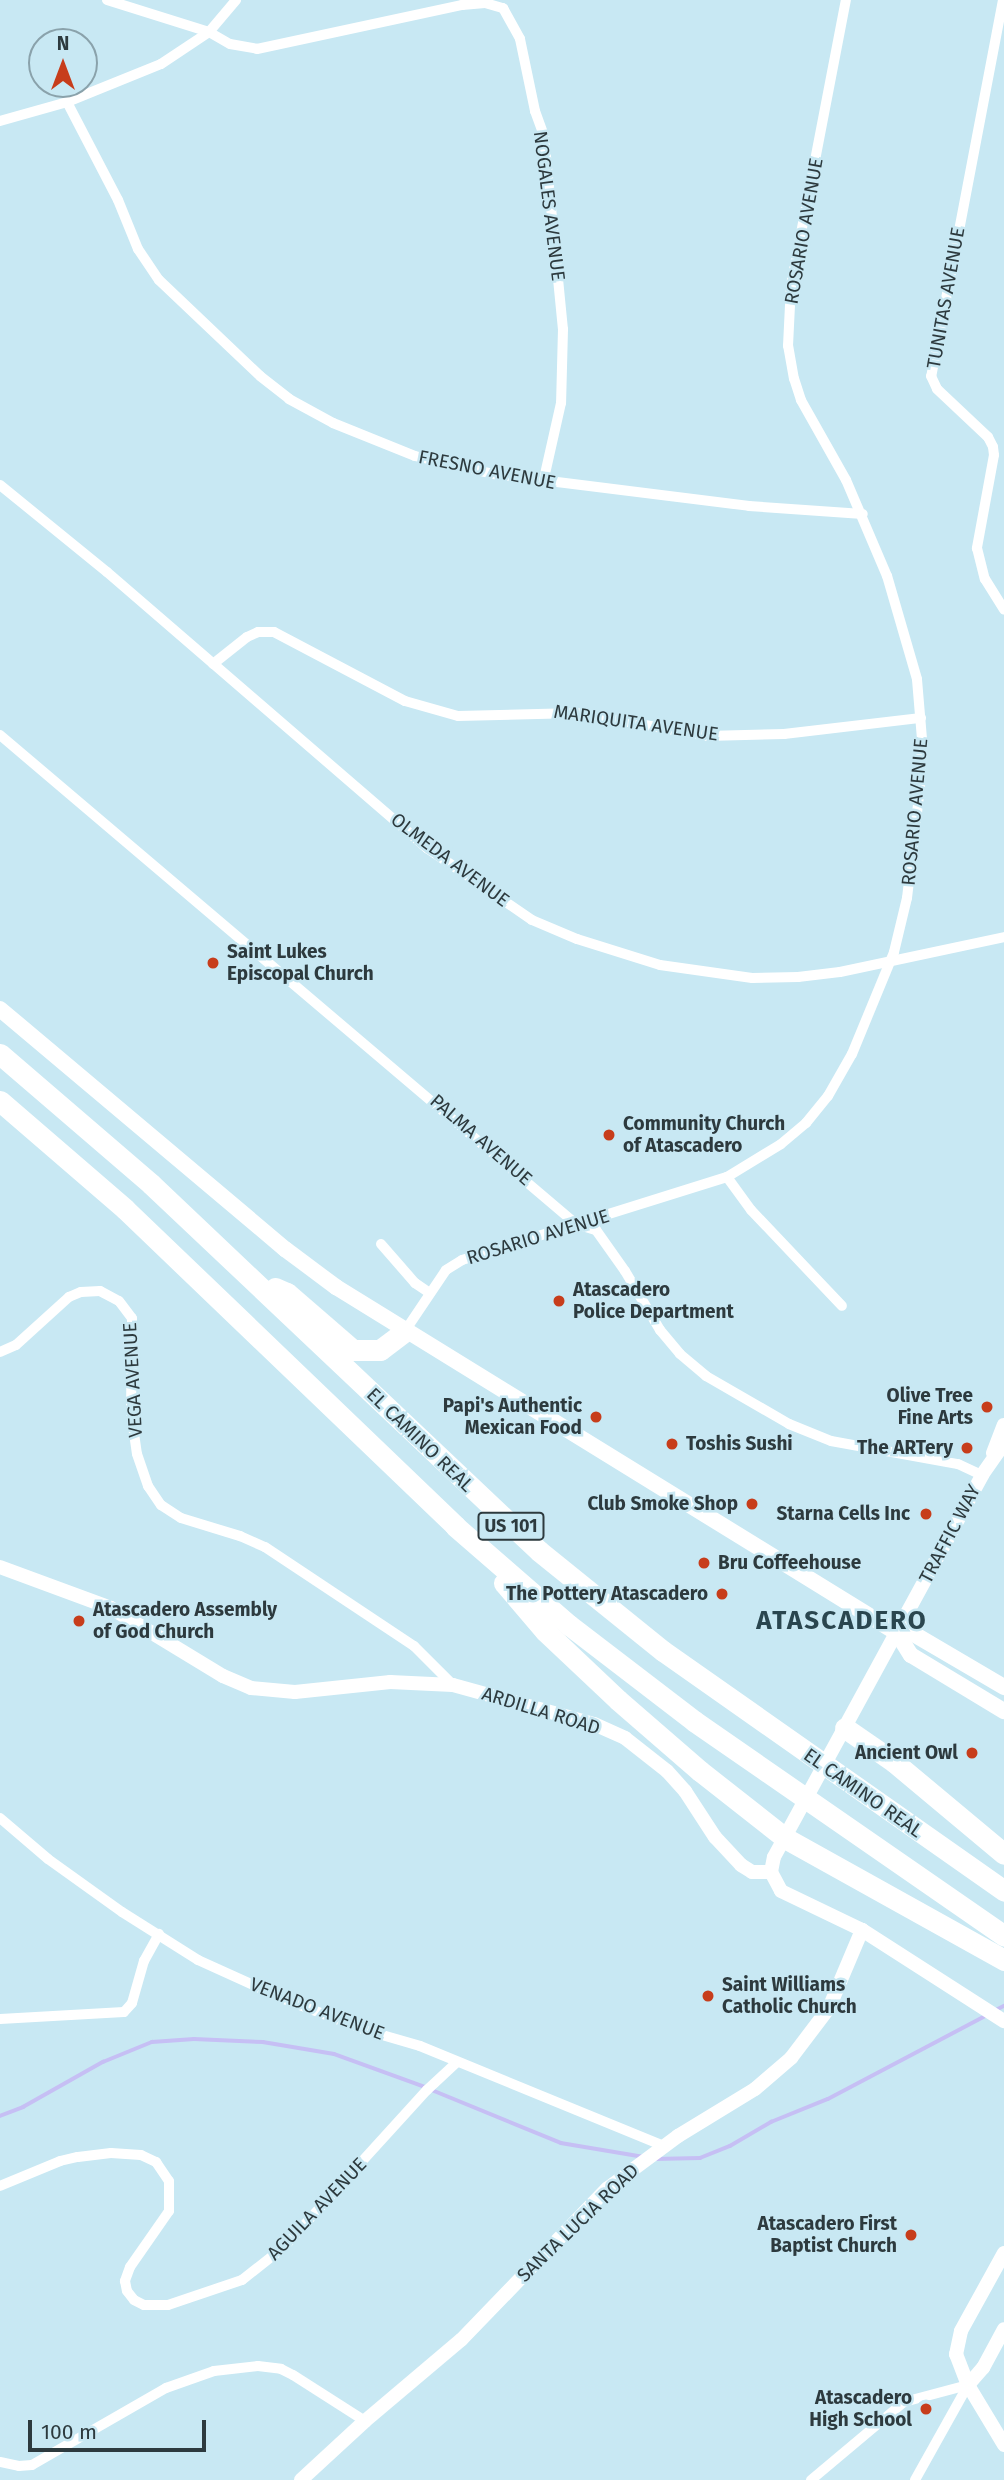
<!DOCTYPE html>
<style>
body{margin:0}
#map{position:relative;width:1004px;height:2480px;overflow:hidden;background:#c8e8f3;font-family:"Fira Sans",sans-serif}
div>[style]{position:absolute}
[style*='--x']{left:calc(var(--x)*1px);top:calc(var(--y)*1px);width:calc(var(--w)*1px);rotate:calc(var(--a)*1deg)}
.stream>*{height:3.5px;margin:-1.75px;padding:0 1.75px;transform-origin:1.75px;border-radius:1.75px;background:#c6bff4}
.minor>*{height:10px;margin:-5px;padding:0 5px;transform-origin:5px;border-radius:5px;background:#fff}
.tertiary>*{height:14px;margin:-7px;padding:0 7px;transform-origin:7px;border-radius:7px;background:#fff}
.secondary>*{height:16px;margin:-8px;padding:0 8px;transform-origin:8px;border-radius:8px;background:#fff}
.motorway>*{height:21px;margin:-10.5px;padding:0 10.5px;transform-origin:10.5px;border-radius:10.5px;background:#fff}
.dots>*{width:19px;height:19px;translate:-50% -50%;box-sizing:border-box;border:4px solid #c8e8f3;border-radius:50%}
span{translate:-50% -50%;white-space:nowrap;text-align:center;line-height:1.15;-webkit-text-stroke:5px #c8e8f3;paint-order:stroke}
.shield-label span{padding:2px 5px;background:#c8e8f3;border:2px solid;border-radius:5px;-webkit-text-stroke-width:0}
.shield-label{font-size:18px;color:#2d3a3e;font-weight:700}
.street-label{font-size:19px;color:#2d3a3e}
.poi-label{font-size:19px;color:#2d3a3e;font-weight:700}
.left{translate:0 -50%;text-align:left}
.right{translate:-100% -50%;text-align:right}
.district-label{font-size:26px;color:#2a464f;font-weight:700;letter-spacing:2px}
.north{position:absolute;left:28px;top:28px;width:70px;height:70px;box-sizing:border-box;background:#c8e8f3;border:2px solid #8aa2ab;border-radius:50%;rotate:0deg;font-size:19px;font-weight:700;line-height:28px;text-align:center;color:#2d3a3e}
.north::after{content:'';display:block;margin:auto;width:24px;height:32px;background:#c73d1b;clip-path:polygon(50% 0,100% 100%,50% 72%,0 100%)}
.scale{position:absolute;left:28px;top:2420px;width:178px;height:32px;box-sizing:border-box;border:4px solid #2d3a3e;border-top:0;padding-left:9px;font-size:21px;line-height:24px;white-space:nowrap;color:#2d3a3e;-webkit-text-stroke:5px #c8e8f3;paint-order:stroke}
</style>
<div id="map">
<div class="stream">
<i style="--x:994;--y:2011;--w:11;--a:-27"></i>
<i style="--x:432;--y:2090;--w:139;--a:22.3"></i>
<i style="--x:561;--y:2143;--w:84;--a:9.6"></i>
<i style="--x:0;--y:2116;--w:25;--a:-21"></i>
<i style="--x:23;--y:2107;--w:92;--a:-29.4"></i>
<i style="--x:103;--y:2062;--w:53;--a:-22.2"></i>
<i style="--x:152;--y:2042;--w:42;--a:-4.1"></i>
<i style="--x:194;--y:2039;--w:69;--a:2.5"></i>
<i style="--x:263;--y:2042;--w:72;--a:9.6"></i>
<i style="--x:334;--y:2054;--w:97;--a:19.9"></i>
<i style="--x:655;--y:2159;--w:45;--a:-1.3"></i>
<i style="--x:700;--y:2158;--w:32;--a:-22"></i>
<i style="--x:730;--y:2146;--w:48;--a:-30.3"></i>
<i style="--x:771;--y:2122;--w:61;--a:-22"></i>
<i style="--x:828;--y:2099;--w:180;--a:-27.8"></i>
</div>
<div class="minor">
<i style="--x:107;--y:0;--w:107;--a:17.4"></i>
<i style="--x:209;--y:32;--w:24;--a:30"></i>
<i style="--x:230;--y:44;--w:27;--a:10"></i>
<i style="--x:257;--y:49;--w:210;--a:-12.1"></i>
<i style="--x:462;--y:5;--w:23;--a:-5"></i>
<i style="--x:485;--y:3;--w:19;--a:16"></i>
<i style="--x:503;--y:8;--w:35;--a:61"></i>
<i style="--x:520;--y:39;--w:74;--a:78.2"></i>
<i style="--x:535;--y:111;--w:27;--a:70"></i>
<i style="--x:544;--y:136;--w:194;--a:84.4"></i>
<i style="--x:563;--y:329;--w:74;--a:91.5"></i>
<i style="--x:561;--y:403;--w:82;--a:102.7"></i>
<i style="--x:1003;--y:0;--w:383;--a:100.8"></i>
<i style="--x:931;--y:376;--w:14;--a:65"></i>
<i style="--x:937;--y:389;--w:70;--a:43.3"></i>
<i style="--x:988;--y:437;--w:11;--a:63"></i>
<i style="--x:993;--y:447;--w:8;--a:83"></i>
<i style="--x:994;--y:455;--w:95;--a:100.4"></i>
<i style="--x:977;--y:548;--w:32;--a:76"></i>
<i style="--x:985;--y:579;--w:36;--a:58"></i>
<i style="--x:67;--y:102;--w:110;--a:62.5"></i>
<i style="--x:118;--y:200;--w:53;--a:67.8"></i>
<i style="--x:138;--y:249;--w:37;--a:56"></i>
<i style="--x:159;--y:280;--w:139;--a:43.5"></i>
<i style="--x:260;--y:376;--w:37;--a:38"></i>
<i style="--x:289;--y:399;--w:50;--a:28.6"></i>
<i style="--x:333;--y:423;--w:88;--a:21.9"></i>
<i style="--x:415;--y:456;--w:80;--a:13"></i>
<i style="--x:493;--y:474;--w:258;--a:7.1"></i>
<i style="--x:749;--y:506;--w:114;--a:4"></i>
<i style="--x:0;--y:121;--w:70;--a:-15.8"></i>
<i style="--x:67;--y:102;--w:101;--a:-22"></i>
<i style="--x:161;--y:64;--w:58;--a:-33.7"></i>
<i style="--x:209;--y:32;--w:42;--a:-49.8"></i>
<i style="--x:0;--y:485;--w:138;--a:39.1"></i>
<i style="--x:107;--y:572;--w:423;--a:40.8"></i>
<i style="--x:427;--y:848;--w:127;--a:34.4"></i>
<i style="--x:532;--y:920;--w:49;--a:22.9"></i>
<i style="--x:577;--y:939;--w:87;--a:17.4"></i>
<i style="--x:660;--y:965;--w:93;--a:8"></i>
<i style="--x:752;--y:978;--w:46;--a:-1.2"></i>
<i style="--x:798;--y:977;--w:42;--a:-6.8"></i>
<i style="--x:840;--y:972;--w:168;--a:-12"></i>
<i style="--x:213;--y:664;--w:43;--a:-38.5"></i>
<i style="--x:247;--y:637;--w:12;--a:-24"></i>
<i style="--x:258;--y:632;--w:16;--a:0"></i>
<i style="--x:274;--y:632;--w:148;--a:27.8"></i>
<i style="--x:405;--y:701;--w:55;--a:15.8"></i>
<i style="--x:458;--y:716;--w:119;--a:-1.4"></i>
<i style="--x:577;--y:713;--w:132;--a:10"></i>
<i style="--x:707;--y:736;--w:77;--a:-1.5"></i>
<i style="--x:784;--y:734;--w:138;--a:-6.7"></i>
<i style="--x:0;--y:735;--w:756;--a:40.33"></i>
<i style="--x:576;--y:1224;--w:21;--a:17"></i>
<i style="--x:596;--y:1230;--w:50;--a:54.7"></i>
<i style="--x:625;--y:1271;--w:69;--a:59.3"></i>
<i style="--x:660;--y:1330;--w:31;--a:50"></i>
<i style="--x:680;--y:1354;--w:34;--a:40"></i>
<i style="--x:706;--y:1376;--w:96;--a:30"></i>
<i style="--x:789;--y:1424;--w:45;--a:22"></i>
<i style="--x:831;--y:1441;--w:129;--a:10.3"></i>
<i style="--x:958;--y:1464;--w:26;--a:25"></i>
<i style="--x:727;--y:1177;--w:41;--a:54"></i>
<i style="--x:751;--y:1210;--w:132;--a:46.5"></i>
<i style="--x:381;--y:1244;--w:52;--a:48.9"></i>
<i style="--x:415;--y:1283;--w:18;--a:34"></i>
<i style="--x:405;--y:1331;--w:73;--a:-56.1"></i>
<i style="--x:446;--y:1270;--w:19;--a:-32"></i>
<i style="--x:462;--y:1260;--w:278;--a:-17.4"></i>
<i style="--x:727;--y:1177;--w:63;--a:-31.4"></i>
<i style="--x:781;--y:1144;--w:33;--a:-40"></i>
<i style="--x:806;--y:1123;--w:35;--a:-51"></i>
<i style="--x:828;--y:1096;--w:48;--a:-60.3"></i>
<i style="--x:852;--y:1054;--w:110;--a:-67.6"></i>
<i style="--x:894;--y:952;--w:56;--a:-76.5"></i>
<i style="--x:907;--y:898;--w:111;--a:-83.3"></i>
<i style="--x:920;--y:788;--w:49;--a:-87.7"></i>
<i style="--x:922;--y:739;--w:60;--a:-94.8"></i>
<i style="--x:917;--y:679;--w:107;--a:-106.2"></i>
<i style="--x:887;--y:576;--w:104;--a:-113.1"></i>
<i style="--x:846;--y:480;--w:92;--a:-119.4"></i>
<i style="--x:801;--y:400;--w:22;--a:-108"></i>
<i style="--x:794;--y:379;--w:34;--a:-100"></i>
<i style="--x:788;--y:346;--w:61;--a:-87.2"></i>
<i style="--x:791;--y:285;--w:290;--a:-79.1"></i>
<i style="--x:0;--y:1352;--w:17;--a:-24"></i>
<i style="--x:16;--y:1345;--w:72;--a:-42.2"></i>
<i style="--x:69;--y:1297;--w:13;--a:-23"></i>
<i style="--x:81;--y:1292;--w:19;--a:-3"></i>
<i style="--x:100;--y:1291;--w:21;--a:28"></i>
<i style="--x:119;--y:1301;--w:21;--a:53"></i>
<i style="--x:132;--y:1318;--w:94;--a:90.6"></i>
<i style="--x:131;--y:1412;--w:42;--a:81.9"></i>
<i style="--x:137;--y:1454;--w:34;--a:71"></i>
<i style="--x:148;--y:1486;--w:23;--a:56"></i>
<i style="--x:161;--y:1505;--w:24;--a:33"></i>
<i style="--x:181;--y:1518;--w:62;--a:17"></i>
<i style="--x:240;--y:1536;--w:27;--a:24"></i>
<i style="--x:265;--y:1547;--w:179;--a:33.6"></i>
<i style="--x:414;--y:1646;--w:55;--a:45"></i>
<i style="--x:0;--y:1818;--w:63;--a:40.5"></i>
<i style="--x:48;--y:1859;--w:91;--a:35.6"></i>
<i style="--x:122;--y:1912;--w:90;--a:32.3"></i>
<i style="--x:198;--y:1960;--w:94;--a:24.4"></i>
<i style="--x:284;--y:1999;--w:87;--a:20.9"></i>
<i style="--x:365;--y:2030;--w:57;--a:16.2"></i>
<i style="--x:420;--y:2046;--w:264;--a:22.3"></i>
<i style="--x:0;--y:2019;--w:124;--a:-3.2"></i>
<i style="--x:124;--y:2012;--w:12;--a:-48"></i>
<i style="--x:132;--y:2003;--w:44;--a:-74.1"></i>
<i style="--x:144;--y:1961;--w:31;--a:-61"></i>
<i style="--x:0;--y:2186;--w:65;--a:-22.6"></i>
<i style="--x:60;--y:2161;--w:18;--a:-13"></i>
<i style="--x:78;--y:2157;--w:33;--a:-7"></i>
<i style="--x:111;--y:2153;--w:30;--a:4"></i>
<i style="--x:141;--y:2155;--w:17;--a:25"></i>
<i style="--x:156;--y:2162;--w:23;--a:56"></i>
<i style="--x:169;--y:2181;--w:30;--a:90"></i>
<i style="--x:169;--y:2211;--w:68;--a:124.9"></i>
<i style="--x:130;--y:2267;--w:15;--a:110"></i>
<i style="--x:125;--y:2281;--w:10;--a:79"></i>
<i style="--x:127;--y:2291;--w:11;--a:52"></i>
<i style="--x:134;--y:2300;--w:11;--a:27"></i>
<i style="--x:144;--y:2305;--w:24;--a:0"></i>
<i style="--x:168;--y:2305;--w:78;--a:-18.7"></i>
<i style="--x:242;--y:2280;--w:55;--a:-38.3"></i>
<i style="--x:285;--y:2246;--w:211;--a:-47.7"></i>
<i style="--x:427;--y:2090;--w:41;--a:-43"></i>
<i style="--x:0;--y:2462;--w:19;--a:12"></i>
<i style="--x:19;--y:2466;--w:13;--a:-4"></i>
<i style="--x:32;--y:2465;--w:155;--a:-29.9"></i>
<i style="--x:166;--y:2388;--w:51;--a:-19.5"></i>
<i style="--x:214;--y:2371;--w:44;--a:-6.5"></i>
<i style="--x:258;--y:2366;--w:23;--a:7"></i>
<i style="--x:281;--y:2369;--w:13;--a:27"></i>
<i style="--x:293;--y:2375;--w:85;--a:32.6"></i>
<i style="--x:811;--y:2480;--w:121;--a:-40"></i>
<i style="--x:904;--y:2402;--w:66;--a:-14.9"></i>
<i style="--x:915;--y:2480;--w:109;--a:-60.8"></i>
</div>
<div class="tertiary">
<i style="--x:993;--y:1453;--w:30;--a:-69"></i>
<i style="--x:0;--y:1567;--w:118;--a:20.3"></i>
<i style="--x:111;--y:1608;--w:131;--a:31.3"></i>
<i style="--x:223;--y:1676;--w:30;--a:23"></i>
<i style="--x:251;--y:1688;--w:44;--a:5.2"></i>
<i style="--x:295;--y:1692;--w:96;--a:-6"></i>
<i style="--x:390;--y:1682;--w:63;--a:2.7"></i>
<i style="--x:453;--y:1685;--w:146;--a:15.5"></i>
<i style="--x:594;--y:1724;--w:34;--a:24"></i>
<i style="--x:625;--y:1738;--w:53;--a:38.2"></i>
<i style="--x:667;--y:1771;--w:27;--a:48"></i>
<i style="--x:685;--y:1791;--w:55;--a:56.9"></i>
<i style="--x:715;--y:1837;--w:38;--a:47"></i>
<i style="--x:741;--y:1865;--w:13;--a:32"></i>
<i style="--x:752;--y:1872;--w:19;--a:0"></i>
<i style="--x:771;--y:1872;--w:21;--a:62"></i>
<i style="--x:781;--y:1891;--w:90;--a:25.7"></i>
<i style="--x:862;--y:1930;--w:169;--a:32.7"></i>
<i style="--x:771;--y:1872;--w:15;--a:-79"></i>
<i style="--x:774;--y:1857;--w:435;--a:-61.4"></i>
<i style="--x:982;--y:1475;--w:38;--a:-55"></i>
<i style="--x:1004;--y:2253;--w:89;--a:118.9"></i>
<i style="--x:961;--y:2331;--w:24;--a:102"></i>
<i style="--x:956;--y:2354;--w:33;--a:69"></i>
<i style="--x:968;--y:2385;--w:70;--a:59"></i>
<i style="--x:968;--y:2385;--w:23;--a:-49"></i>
<i style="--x:983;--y:2368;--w:44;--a:-61.7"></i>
<i style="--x:301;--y:2480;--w:87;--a:-42.7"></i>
<i style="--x:365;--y:2421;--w:126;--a:-40.2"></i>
<i style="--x:461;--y:2340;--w:211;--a:-46"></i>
<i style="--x:608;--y:2188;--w:87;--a:-36.6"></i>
<i style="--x:678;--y:2136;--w:90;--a:-31.4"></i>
<i style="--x:755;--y:2089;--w:48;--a:-40.7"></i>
<i style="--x:791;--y:2058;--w:63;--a:-52.8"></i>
<i style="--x:829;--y:2008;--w:85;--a:-67.1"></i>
</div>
<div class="secondary">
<i style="--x:0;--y:1009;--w:373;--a:40.1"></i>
<i style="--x:285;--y:1249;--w:64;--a:36.7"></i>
<i style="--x:336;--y:1287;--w:659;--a:31.66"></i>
<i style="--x:897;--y:1633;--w:15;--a:0"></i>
<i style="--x:912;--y:1633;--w:107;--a:30.4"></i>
<i style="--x:897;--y:1633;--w:26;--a:58"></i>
<i style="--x:911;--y:1655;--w:109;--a:31.1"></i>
</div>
<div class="motorway">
<i style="--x:0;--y:1054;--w:199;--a:40.7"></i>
<i style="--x:151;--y:1184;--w:534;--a:43.41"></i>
<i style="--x:539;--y:1551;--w:159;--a:38.9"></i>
<i style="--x:663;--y:1651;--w:417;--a:35.1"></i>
<i style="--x:0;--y:1101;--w:165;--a:40.8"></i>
<i style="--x:125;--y:1209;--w:458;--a:43.8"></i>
<i style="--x:455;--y:1526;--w:151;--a:41"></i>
<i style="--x:569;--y:1625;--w:158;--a:37.5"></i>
<i style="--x:694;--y:1721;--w:377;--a:34.7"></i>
<i style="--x:275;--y:1288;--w:13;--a:23"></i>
<i style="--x:287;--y:1293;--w:87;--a:40.8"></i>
<i style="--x:353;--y:1350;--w:27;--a:0"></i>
<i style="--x:380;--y:1350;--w:31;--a:-37"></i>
<i style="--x:504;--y:1583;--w:63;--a:49.5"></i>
<i style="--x:545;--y:1631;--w:100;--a:43.4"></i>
<i style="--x:618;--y:1700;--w:108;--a:40.9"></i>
<i style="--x:700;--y:1771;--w:108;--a:38.2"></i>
<i style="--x:785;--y:1838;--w:251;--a:29.1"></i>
<i style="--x:845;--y:1728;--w:60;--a:34.8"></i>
<i style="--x:894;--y:1762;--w:143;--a:39.9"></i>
</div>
<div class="dots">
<i style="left:213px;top:963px;background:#c73d1b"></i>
<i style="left:609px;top:1135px;background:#c73d1b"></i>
<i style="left:559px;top:1301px;background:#c73d1b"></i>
<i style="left:987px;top:1407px;background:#c73d1b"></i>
<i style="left:596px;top:1417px;background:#c73d1b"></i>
<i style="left:672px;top:1444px;background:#c73d1b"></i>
<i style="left:967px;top:1448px;background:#c73d1b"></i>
<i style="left:752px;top:1504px;background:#c73d1b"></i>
<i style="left:926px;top:1514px;background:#c73d1b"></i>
<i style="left:704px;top:1563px;background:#c73d1b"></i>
<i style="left:722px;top:1594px;background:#c73d1b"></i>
<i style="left:79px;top:1621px;background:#c73d1b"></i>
<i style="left:972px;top:1753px;background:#c73d1b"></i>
<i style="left:708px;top:1996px;background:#c73d1b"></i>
<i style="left:911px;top:2235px;background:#c73d1b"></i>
<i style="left:926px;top:2409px;background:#c73d1b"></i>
</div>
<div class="shield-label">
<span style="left:511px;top:1526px">US 101</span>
</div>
<div class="street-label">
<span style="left:549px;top:206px;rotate:83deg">NOGALES AVENUE</span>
<span style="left:804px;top:231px;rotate:-80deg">ROSARIO AVENUE</span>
<span style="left:946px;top:298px;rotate:-80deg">TUNITAS AVENUE</span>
<span style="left:487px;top:470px;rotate:11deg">FRESNO AVENUE</span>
<span style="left:636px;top:723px;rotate:8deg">MARIQUITA AVENUE</span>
<span style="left:915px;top:812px;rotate:-85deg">ROSARIO AVENUE</span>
<span style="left:450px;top:860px;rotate:37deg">OLMEDA AVENUE</span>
<span style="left:481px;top:1140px;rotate:41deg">PALMA AVENUE</span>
<span style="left:538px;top:1237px;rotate:-17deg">ROSARIO AVENUE</span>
<span style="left:133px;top:1380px;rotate:-93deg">VEGA AVENUE</span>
<span style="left:420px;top:1440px;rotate:44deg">EL CAMINO REAL</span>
<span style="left:950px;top:1534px;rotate:-62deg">TRAFFIC WAY</span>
<span style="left:541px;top:1711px;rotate:17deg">ARDILLA ROAD</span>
<span style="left:863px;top:1793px;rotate:35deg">EL CAMINO REAL</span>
<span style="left:317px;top:2009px;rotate:21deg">VENADO AVENUE</span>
<span style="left:317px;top:2209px;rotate:-46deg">AGUILA AVENUE</span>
<span style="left:578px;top:2223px;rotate:-44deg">SANTA LUCIA ROAD</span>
</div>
<div class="poi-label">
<span class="left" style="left:227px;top:963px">Saint Lukes<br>Episcopal Church</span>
<span class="left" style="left:623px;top:1135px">Community Church<br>of Atascadero</span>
<span class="left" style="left:573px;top:1301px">Atascadero<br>Police Department</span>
<span class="right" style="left:973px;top:1407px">Olive Tree<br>Fine Arts</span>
<span class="right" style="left:582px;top:1417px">Papi's Authentic<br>Mexican Food</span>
<span class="left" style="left:686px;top:1444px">Toshis Sushi</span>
<span class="right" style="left:953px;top:1448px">The ARTery</span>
<span class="right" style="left:738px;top:1504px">Club Smoke Shop</span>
<span class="right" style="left:910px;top:1514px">Starna Cells Inc</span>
<span class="left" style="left:718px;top:1563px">Bru Coffeehouse</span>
<span class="right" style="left:708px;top:1594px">The Pottery Atascadero</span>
<span class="left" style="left:93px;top:1621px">Atascadero Assembly<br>of God Church</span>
<span class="right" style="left:958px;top:1753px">Ancient Owl</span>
<span class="left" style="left:722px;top:1996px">Saint Williams<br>Catholic Church</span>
<span class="right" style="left:897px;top:2235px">Atascadero First<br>Baptist Church</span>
<span class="right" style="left:912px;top:2409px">Atascadero<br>High School</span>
</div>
<div class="district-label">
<span style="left:842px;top:1621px">ATASCADERO</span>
</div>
<div class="north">N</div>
<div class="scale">100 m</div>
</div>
